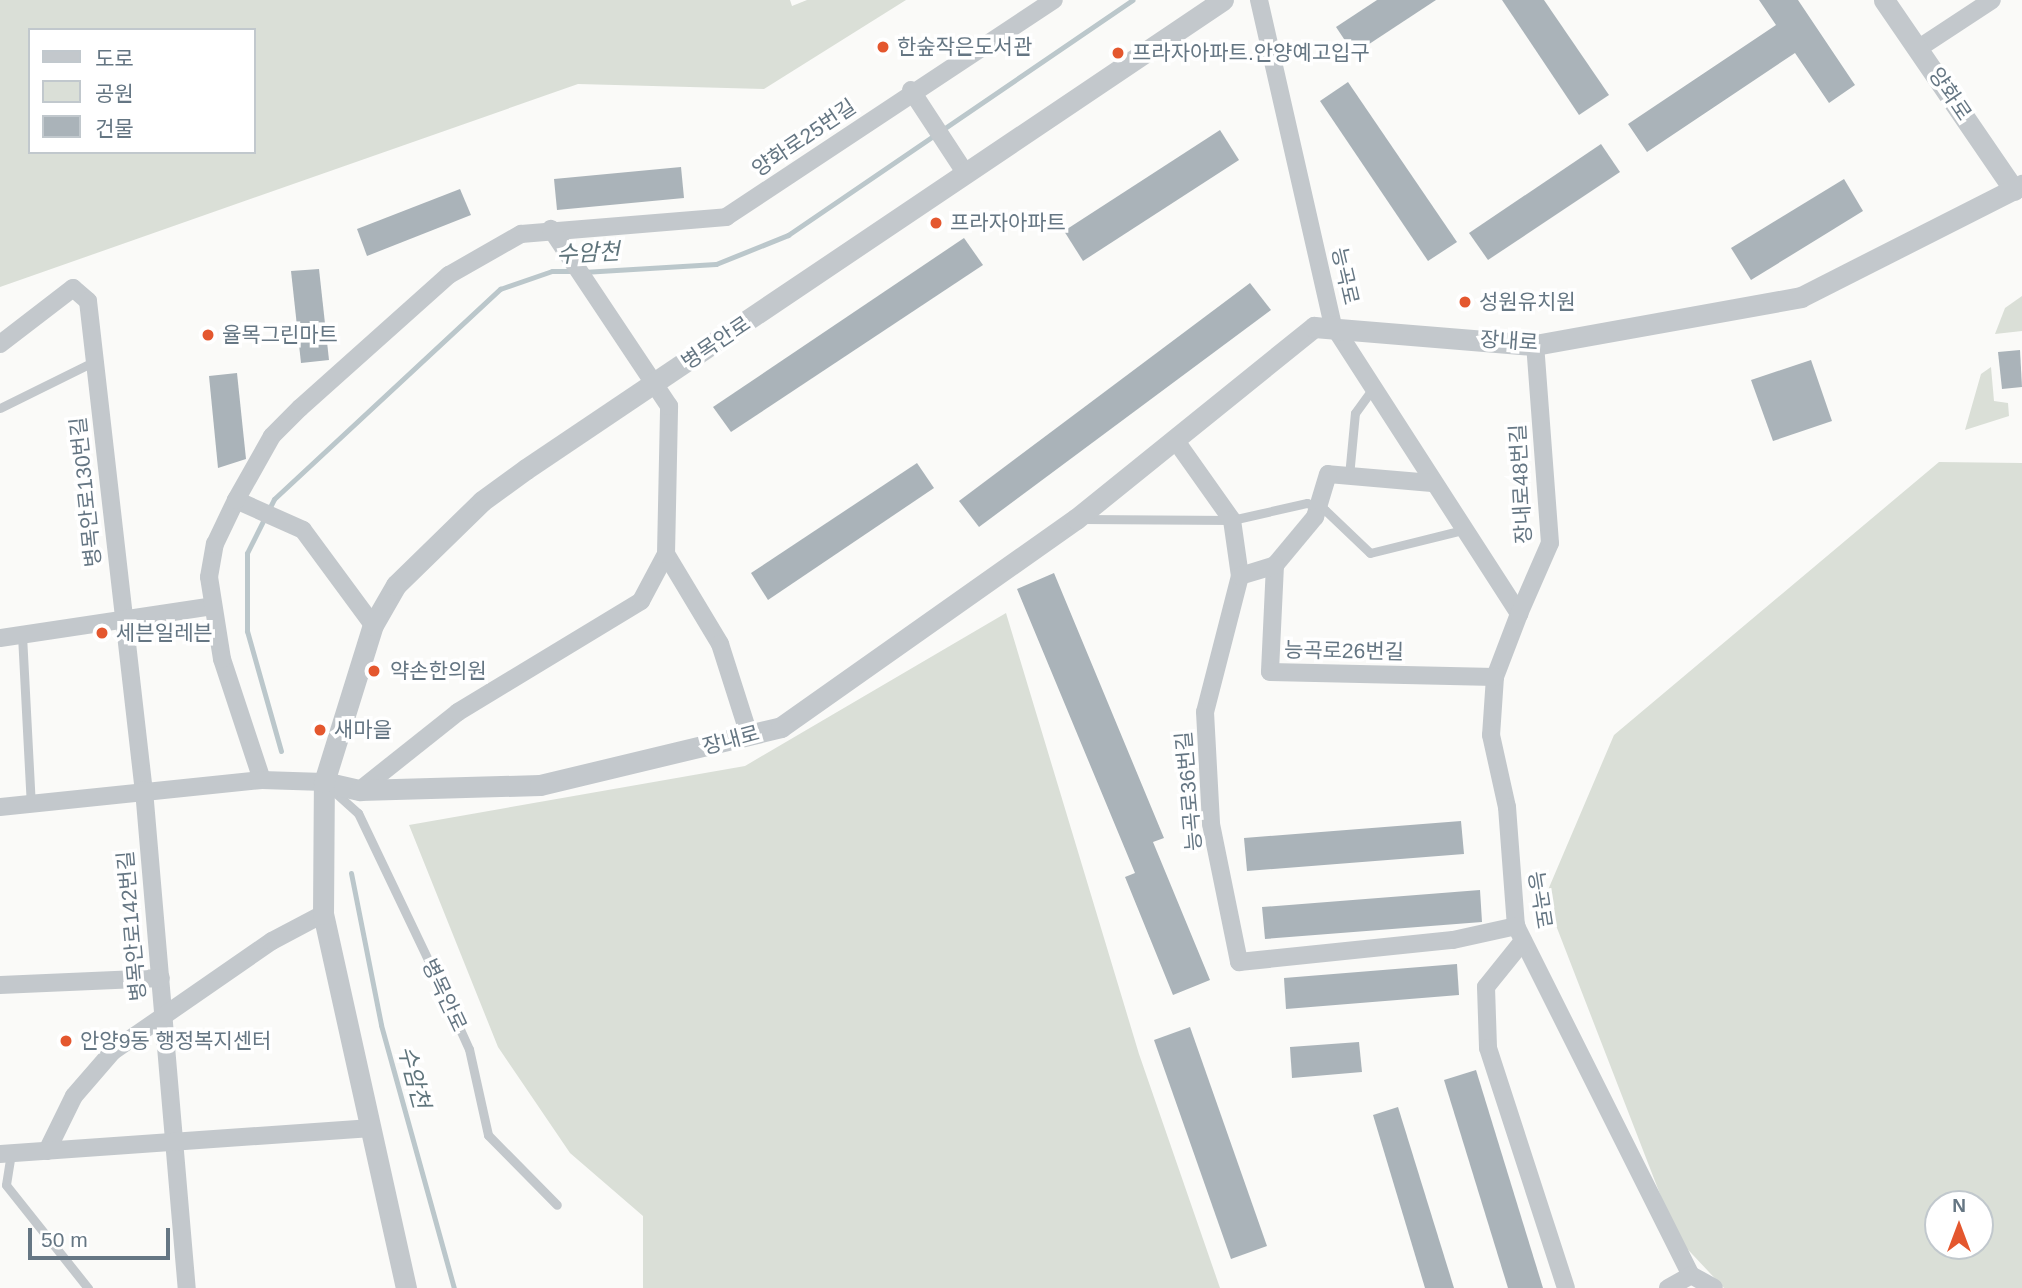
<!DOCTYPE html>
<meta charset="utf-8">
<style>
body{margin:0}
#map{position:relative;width:2022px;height:1288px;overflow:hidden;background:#fafaf8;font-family:Arial,"Noto Sans KR",sans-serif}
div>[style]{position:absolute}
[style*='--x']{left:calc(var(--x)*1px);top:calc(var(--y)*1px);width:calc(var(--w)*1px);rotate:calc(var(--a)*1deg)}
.green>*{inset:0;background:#dadfd7}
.stream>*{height:5px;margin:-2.5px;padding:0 2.5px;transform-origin:2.5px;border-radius:2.5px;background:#bbc7cb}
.building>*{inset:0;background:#aab3b9}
.service>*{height:9px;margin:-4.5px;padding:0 4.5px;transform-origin:4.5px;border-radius:4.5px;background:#c3c8cc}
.minor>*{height:18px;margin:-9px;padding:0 9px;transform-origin:9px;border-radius:9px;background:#c3c8cc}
.tertiary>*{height:21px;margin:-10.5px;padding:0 10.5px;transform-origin:10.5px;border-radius:10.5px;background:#c3c8cc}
.dots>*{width:19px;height:19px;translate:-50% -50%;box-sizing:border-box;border:4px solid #fff;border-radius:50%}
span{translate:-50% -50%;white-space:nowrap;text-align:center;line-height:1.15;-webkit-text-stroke:7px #fff;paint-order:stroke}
.poi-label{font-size:21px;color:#657683}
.left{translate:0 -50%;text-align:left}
.street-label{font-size:21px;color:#657683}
.water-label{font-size:23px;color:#60757c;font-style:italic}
.legend{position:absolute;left:28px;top:28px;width:228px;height:126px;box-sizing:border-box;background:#fff;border:2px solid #c1c8cd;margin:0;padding:9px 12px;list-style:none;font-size:21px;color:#657683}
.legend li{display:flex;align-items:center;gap:14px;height:35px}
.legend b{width:35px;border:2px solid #c1c8cd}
.north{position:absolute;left:1924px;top:1190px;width:70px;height:70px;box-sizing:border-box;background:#fff;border:2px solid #c1c8cd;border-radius:50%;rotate:0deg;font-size:19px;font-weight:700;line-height:28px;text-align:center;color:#657683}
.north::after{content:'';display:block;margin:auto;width:24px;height:32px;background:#e4572e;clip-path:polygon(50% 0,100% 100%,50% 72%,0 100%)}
.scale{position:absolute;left:28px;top:1228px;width:142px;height:32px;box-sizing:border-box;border:4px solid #657683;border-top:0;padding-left:9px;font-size:21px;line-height:24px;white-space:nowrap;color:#657683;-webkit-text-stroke:5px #fff;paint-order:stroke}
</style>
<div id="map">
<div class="green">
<i style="clip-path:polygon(evenodd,0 0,790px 0,792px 6px,807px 0,906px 0,764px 89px,578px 84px,0 287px,0 0,30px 30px,254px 30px,254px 152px,30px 152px,30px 30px)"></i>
<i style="clip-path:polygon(2022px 296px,2022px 331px,1995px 334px,2005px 308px)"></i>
<i style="clip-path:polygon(1991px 367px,1994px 401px,2008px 403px,2009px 416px,1965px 430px,1981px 374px)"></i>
<i style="clip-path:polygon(evenodd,1939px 462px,2022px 463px,2022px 1288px,1724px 1288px,1677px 1238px,1545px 897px,1614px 735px,1939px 462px,1938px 1204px,1980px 1204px,1980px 1246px,1938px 1246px,1938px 1204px)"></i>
<i style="clip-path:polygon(1006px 613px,1139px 1054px,1220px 1288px,643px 1288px,643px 1216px,570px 1153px,498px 1047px,409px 825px,745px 766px)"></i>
</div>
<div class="stream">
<i style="--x:583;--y:272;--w:133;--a:-3.4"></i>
<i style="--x:716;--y:264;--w:78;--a:-21.9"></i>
<i style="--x:788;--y:235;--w:417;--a:-34.3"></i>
<i style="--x:281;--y:751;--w:125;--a:-105.8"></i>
<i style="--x:247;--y:631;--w:78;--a:-90"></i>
<i style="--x:247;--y:553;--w:60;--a:-63.4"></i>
<i style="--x:274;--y:499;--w:309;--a:-42.9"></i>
<i style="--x:500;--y:289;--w:55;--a:-19.1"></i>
<i style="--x:552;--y:271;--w:21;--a:0"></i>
<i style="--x:351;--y:873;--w:155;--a:78.8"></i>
<i style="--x:381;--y:1025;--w:273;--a:74.5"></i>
</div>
<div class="building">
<i style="clip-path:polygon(1377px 0,1436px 0,1354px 54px,1336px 27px)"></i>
<i style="clip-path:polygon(1502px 0,1544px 0,1609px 95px,1579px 115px)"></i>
<i style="clip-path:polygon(1759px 0,1798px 0,1855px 85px,1829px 103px,1795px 53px,1647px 152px,1628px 124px,1776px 25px)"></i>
<i style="clip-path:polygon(1348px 82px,1457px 242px,1428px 261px,1320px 101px)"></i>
<i style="clip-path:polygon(1220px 130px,1239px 160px,1083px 261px,1064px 231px)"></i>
<i style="clip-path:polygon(1601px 144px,1620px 172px,1488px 260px,1469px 233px)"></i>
<i style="clip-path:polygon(681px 167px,684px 198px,557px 210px,554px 179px)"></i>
<i style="clip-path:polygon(1844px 179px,1863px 211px,1751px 280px,1731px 248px)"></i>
<i style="clip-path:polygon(460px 189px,471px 215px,367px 256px,357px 229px)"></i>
<i style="clip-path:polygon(964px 238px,983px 265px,731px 432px,713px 407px)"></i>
<i style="clip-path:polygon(319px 269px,329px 360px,301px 363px,291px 271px)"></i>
<i style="clip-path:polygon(1250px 283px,1271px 310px,979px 527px,959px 501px)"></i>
<i style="clip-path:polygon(2020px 350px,2022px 387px,2002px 389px,1998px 352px)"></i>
<i style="clip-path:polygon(1811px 360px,1832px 421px,1773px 441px,1751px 380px)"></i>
<i style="clip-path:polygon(237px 373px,246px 459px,218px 468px,209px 376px)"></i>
<i style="clip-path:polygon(917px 463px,934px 488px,768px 600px,751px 573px)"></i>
<i style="clip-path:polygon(1054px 573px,1164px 838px,1153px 842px,1210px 980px,1173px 995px,1125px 877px,1135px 873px,1017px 589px)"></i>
<i style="clip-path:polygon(1461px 821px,1464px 854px,1247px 871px,1244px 838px)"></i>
<i style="clip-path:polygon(1480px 890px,1482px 922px,1265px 939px,1262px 907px)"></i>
<i style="clip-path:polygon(1457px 964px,1459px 995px,1286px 1009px,1284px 978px)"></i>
<i style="clip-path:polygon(1190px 1027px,1267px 1246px,1231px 1259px,1154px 1040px)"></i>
<i style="clip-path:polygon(1359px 1042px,1362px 1072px,1292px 1078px,1290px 1047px)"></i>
<i style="clip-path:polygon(1476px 1070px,1543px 1288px,1508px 1288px,1444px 1080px)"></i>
<i style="clip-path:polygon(1398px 1107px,1454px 1288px,1425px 1288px,1373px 1115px)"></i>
</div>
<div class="service">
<i style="--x:0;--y:408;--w:106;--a:-26.3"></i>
<i style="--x:1349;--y:476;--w:63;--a:-84.6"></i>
<i style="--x:1355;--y:413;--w:31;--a:-54"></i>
<i style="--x:1083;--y:519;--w:149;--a:0.4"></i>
<i style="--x:1232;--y:520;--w:77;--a:-12.8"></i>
<i style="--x:1307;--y:503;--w:19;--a:21"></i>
<i style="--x:1325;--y:510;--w:62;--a:43.7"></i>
<i style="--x:1370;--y:553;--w:96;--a:-13.9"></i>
<i style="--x:22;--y:635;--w:170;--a:87"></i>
<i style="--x:330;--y:788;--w:38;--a:42"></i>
<i style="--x:358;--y:813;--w:188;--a:64.5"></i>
<i style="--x:439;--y:983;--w:72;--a:65.6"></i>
<i style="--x:469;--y:1049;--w:88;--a:77.5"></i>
<i style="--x:488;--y:1135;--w:98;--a:45.4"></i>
<i style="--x:11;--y:1153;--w:32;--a:99"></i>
<i style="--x:6;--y:1185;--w:132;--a:51.5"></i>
</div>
<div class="minor">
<i style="--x:1259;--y:0;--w:333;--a:77.2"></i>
<i style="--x:1333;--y:325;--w:344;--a:57.2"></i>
<i style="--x:1519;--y:614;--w:67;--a:110.9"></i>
<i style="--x:1495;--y:677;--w:58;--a:93.9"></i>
<i style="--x:1491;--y:735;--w:74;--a:77.5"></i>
<i style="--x:1507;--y:807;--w:119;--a:85.7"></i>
<i style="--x:1516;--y:926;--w:390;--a:63.4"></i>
<i style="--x:1691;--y:1275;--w:26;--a:29"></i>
<i style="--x:1919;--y:48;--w:87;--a:-33.3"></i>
<i style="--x:911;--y:90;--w:100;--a:56.8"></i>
<i style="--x:0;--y:344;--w:92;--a:-37.5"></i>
<i style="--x:73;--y:288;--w:20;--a:41"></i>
<i style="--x:88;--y:301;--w:492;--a:83.5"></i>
<i style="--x:144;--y:790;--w:500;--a:85.1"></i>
<i style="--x:1176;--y:441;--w:97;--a:54.7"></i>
<i style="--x:1232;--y:520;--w:57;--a:81.9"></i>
<i style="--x:1240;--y:576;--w:140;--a:104.4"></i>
<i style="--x:1205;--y:712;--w:112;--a:86.9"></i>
<i style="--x:1211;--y:824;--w:141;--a:78.5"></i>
<i style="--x:1239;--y:962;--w:215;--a:-5.9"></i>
<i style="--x:1453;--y:940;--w:65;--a:-12.5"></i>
<i style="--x:1432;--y:483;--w:104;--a:-175.1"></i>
<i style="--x:1328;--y:474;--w:45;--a:106.8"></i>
<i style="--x:1315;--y:517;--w:62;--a:129.8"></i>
<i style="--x:1275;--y:565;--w:107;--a:92.7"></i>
<i style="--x:1270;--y:672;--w:225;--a:1.3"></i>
<i style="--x:236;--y:500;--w:73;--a:24.1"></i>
<i style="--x:303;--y:530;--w:118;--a:53.6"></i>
<i style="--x:666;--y:554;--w:105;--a:59"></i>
<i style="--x:720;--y:644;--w:96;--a:72.3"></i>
<i style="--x:1240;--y:576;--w:37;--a:-17"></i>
<i style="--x:1519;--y:614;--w:77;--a:-66.4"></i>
<i style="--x:1550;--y:543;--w:199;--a:-94.3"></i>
<i style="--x:0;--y:638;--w:215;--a:-8.5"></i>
<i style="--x:262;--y:780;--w:127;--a:-108.3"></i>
<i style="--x:222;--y:659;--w:83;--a:-99"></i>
<i style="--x:209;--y:577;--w:34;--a:-80"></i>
<i style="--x:215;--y:544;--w:49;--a:-64.5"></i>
<i style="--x:236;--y:500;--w:73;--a:-60.6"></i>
<i style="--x:272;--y:436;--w:40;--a:-45"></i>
<i style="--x:300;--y:408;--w:200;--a:-41.8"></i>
<i style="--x:449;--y:275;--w:83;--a:-29.7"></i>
<i style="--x:521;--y:234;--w:206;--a:-4.7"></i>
<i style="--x:726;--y:217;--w:393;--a:-33.5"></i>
<i style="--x:360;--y:790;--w:125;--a:-38.5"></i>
<i style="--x:458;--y:712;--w:214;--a:-31.2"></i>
<i style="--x:641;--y:601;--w:53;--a:-62"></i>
<i style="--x:666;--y:554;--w:148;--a:-88.8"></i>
<i style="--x:669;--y:406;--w:213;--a:-123.7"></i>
<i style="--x:0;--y:807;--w:263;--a:-5.9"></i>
<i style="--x:262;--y:780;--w:62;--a:1.8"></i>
<i style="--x:1523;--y:941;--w:59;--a:128.8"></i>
<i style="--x:1486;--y:987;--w:61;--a:88.1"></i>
<i style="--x:1488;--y:1048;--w:252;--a:72"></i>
<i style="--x:0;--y:985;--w:161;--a:-2.5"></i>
<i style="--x:47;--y:1151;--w:61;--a:-63.9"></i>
<i style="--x:74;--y:1096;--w:60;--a:-49.1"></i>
<i style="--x:113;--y:1051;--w:193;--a:-34.7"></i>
<i style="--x:272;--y:941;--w:58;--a:-27.9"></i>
<i style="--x:0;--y:1154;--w:369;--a:-4"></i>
<i style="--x:1668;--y:1288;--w:26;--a:-29"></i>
</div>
<div class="tertiary">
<i style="--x:1884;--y:0;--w:230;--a:55.6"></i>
<i style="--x:324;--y:782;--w:37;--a:13"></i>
<i style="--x:360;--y:790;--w:180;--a:-1.6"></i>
<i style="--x:540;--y:785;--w:248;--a:-13.5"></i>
<i style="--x:781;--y:727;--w:361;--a:-35.2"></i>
<i style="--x:1076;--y:519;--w:306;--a:-38.9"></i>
<i style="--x:1314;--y:327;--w:222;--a:4.7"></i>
<i style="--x:1535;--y:345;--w:270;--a:-10.2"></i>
<i style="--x:1801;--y:297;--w:248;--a:-26.9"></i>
<i style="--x:406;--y:1288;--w:383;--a:-102.5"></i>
<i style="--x:323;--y:914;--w:132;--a:-89.6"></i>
<i style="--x:324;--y:782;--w:164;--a:-72.7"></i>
<i style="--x:373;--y:625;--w:46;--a:-60.1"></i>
<i style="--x:396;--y:585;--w:120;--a:-44.3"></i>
<i style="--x:482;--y:501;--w:54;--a:-36"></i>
<i style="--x:526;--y:469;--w:840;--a:-33.94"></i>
</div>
<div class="dots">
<i style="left:883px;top:47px;background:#e4572e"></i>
<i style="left:1118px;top:53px;background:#e4572e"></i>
<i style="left:936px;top:223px;background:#e4572e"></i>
<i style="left:1465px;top:302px;background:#e4572e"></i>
<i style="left:208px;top:335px;background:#e4572e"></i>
<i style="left:102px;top:633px;background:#e4572e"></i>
<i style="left:374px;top:671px;background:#e4572e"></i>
<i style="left:320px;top:730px;background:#e4572e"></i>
<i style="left:66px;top:1041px;background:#e4572e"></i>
</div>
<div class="poi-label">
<span class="left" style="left:897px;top:47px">한숲작은도서관</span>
<span class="left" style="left:1132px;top:53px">프라자아파트.안양예고입구</span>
<span class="left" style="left:950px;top:223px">프라자아파트</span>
<span class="left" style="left:1479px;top:302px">성원유치원</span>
<span class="left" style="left:222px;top:335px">율목그린마트</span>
<span class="left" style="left:116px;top:633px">세븐일레븐</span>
<span class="left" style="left:390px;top:671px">약손한의원</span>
<span class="left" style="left:334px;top:730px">새마을</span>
<span class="left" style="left:80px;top:1041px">안양9동 행정복지센터</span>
</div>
<div class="street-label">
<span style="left:1950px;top:94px;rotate:56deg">양화로</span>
<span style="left:804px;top:138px;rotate:-34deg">양화로25번길</span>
<span style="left:1345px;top:276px;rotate:77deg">능곡로</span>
<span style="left:1509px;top:341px;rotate:4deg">장내로</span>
<span style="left:716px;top:343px;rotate:-34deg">병목안로</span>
<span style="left:1521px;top:484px;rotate:-93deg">장내로48번길</span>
<span style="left:86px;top:492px;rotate:-96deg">병목안로130번길</span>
<span style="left:1344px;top:651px;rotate:1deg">능곡로26번길</span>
<span style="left:731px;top:740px;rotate:-15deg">장내로</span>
<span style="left:1189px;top:791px;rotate:-95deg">능곡로36번길</span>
<span style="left:1540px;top:900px;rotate:81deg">능곡로</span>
<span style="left:132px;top:926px;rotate:-95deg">병목안로142번길</span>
<span style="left:444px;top:995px;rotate:65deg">병목안로</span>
</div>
<div class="water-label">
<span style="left:588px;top:253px;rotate:-3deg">수암천</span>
<span style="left:414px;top:1077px;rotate:75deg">수암천</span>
</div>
<ul class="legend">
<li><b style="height:9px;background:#c3c8cc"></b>도로</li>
<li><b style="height:19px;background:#dadfd7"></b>공원</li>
<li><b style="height:19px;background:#aab3b9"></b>건물</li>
</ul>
<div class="north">N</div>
<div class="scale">50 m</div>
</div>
